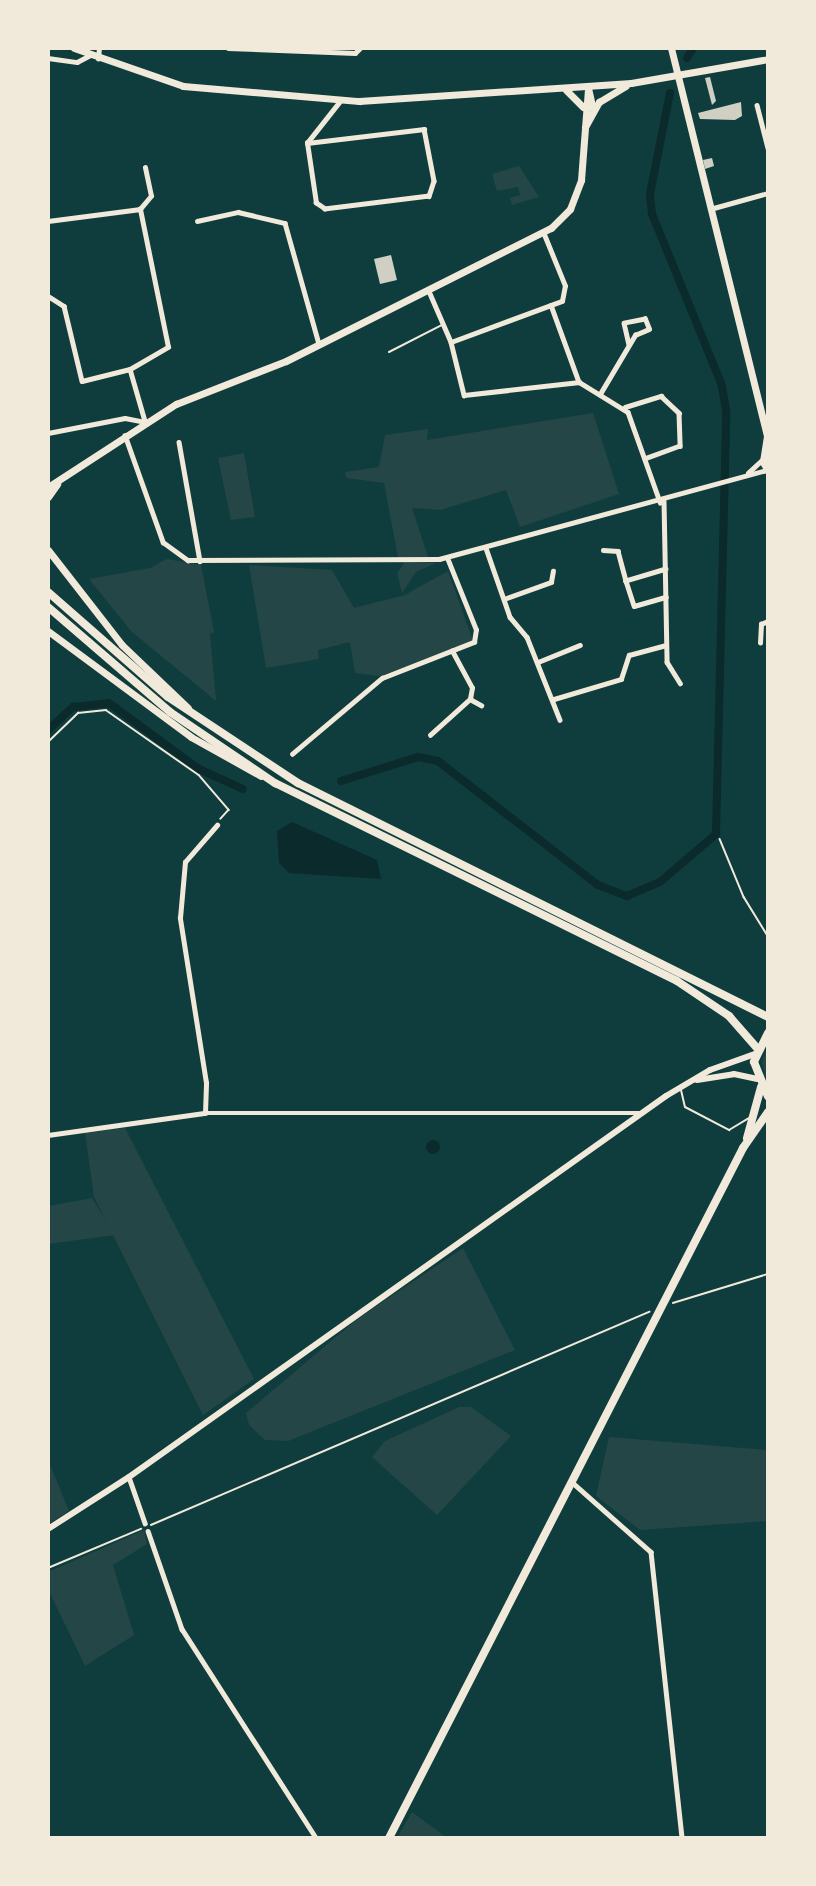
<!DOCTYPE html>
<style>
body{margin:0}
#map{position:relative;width:816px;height:1886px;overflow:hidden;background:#0f3d3e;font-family:"PT Sans Narrow",sans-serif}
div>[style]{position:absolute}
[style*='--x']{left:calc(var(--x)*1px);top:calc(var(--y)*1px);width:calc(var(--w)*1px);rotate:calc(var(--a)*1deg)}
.green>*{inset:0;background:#244646}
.water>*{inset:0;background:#0a2a2b}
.round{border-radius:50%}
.canal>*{height:8px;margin:-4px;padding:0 4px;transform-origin:4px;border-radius:4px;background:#0a2a2b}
.building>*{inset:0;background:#cfcfc3}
.path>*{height:1.5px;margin:-0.75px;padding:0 0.75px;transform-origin:0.75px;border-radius:0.75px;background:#f1e9da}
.service>*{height:2px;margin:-1px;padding:0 1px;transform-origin:1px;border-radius:1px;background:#f1e9da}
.minor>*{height:4.5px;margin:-2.25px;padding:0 2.25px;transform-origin:2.25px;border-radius:2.25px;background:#f1e9da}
.tertiary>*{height:6px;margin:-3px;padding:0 3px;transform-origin:3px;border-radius:3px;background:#f1e9da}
.secondary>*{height:7px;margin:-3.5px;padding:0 3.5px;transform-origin:3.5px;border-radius:3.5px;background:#f1e9da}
.primary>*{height:8px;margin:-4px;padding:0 4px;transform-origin:4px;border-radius:4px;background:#f1e9da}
span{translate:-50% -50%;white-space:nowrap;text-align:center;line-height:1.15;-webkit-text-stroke:4.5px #f1e9da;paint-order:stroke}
.frame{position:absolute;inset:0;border:50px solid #f1e9da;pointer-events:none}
</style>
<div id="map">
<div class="green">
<i style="clip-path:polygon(519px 166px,539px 197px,512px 205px,510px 198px,520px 195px,518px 187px,497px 191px,492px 174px)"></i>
<i style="clip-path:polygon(593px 413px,619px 494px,520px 527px,506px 490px,440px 510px,412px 508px,428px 557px,398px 557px,384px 483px,346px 478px,345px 472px,379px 467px,385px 435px,428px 429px,427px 440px)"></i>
<i style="clip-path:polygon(244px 453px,255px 517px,231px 520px,218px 458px)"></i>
<i style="clip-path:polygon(167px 559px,201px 565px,214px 632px,210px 634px,216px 701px,131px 631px,89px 579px,150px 568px)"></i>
<i style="clip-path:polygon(405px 562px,436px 563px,416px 572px,402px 593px,397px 573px)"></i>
<i style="clip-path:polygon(249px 565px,332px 570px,354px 608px,405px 595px,448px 571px,473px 641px,380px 676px,355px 673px,350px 642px,318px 650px,319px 659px,266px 668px)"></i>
<i style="clip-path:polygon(768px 1045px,768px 1084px,762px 1062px)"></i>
<i style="clip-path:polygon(125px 1128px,254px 1379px,203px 1415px,94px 1197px,85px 1133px)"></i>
<i style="clip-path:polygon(92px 1198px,115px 1235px,48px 1244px,48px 1206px)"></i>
<i style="clip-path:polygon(463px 1248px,515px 1350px,288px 1441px,265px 1440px,249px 1425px,246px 1413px,356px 1320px)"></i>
<i style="clip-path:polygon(459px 1407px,471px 1407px,511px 1436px,437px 1515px,372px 1457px,385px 1441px)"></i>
<i style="clip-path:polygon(609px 1437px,768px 1450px,768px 1521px,640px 1530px,596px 1496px)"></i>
<i style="clip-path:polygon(48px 1460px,69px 1511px,48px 1524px)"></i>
<i style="clip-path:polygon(144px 1530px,147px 1544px,113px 1565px,134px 1635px,85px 1666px,48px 1589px,48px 1572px)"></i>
<i style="clip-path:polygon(412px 1812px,447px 1838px,397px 1838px)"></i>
</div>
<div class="water">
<i style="clip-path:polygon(292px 822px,377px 860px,381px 879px,289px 873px,279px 863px,277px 831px)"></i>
<i class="round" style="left:426px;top:1140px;width:14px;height:14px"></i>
</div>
<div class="canal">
<i style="--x:687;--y:58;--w:12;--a:-59"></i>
<i style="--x:48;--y:730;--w:34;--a:-43"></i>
<i style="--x:73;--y:707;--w:36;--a:-6"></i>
<i style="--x:109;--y:703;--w:112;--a:36.3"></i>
<i style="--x:199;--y:769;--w:48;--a:24.4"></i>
<i style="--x:341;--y:781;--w:81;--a:-17.3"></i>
<i style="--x:418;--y:757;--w:20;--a:11"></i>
<i style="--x:438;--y:761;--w:202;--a:37.8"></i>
<i style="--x:598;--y:885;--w:31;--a:21"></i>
<i style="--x:627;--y:896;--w:36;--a:-23"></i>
<i style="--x:660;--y:882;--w:74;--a:-40.6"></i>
<i style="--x:716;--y:834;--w:424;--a:-88.6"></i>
<i style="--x:726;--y:410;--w:27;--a:-100"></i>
<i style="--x:721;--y:383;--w:183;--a:-112.2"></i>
<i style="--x:652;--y:214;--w:20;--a:-96"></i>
<i style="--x:650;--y:194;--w:103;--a:-78.8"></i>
</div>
<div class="building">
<i style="clip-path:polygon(710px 77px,716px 101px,712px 105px,705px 78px)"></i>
<i style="clip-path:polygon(741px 102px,742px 116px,735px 120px,700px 119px,698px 113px)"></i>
<i style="clip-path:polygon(712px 158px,714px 166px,705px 169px,703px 160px)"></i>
<i style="clip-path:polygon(391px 255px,397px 280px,380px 284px,374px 259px)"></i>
</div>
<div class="path">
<i style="--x:48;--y:742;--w:42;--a:-44"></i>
<i style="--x:78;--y:713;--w:28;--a:-6"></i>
<i style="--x:106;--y:710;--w:113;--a:35"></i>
<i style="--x:199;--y:775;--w:46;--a:49.4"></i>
<i style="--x:229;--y:810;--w:12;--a:132"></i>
<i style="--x:720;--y:839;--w:63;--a:67.5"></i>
<i style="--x:744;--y:897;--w:46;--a:58.4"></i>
<i style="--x:673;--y:1303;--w:99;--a:-17"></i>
<i style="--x:151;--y:1525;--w:542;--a:-23.16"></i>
<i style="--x:48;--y:1568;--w:101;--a:-22.8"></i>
</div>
<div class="service">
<i style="--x:389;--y:352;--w:59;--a:-27"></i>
<i style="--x:681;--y:1090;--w:17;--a:77"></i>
<i style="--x:685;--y:1107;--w:50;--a:27.6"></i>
<i style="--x:729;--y:1130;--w:26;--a:-31"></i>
</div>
<div class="minor">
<i style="--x:228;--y:48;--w:127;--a:2.3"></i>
<i style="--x:355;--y:53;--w:7;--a:-45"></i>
<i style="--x:48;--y:58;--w:29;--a:8"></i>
<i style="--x:77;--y:62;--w:15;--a:-28"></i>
<i style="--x:98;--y:59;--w:11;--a:-85"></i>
<i style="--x:757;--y:105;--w:44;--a:75.7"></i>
<i style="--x:424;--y:129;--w:53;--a:79.1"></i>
<i style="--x:434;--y:181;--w:16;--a:108"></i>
<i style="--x:429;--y:196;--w:105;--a:172.9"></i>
<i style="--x:325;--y:209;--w:11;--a:-146"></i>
<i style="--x:316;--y:203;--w:61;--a:-98.5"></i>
<i style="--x:307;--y:143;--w:118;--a:-6.8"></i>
<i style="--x:307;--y:143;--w:53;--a:-51.8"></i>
<i style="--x:140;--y:209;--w:17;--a:-50"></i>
<i style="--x:151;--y:196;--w:29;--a:-102"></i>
<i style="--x:710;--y:209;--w:60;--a:-15.4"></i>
<i style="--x:48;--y:221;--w:93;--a:-7.4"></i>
<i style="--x:197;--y:221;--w:42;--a:-12.4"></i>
<i style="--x:238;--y:212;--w:48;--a:13.2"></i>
<i style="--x:285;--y:223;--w:126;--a:74.3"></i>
<i style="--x:428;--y:289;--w:58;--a:66.5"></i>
<i style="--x:451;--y:342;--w:55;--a:76.2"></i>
<i style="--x:464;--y:395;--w:116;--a:-6.4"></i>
<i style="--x:48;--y:296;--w:19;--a:32"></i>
<i style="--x:64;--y:306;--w:77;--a:76.5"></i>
<i style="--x:82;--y:381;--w:49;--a:-14"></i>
<i style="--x:130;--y:369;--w:44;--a:-30.1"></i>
<i style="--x:168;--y:347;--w:141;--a:-101.5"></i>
<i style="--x:551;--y:305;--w:82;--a:70"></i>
<i style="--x:579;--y:382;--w:57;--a:31.5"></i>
<i style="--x:628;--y:412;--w:96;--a:70.4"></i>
<i style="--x:451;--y:342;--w:118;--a:-20.3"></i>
<i style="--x:562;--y:301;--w:15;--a:-79"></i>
<i style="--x:565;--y:286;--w:58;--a:-112.2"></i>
<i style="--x:130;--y:369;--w:54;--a:73.9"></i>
<i style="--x:600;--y:394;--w:69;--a:-59.3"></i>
<i style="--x:635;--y:335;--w:15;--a:-23"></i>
<i style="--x:649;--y:329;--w:11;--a:-112"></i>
<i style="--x:645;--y:319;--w:21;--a:169"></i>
<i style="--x:624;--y:323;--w:22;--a:77"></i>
<i style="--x:625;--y:407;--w:38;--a:-17"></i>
<i style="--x:661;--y:396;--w:25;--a:43"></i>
<i style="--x:679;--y:413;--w:33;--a:88"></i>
<i style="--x:680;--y:446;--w:37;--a:160"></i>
<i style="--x:48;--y:433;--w:78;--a:-11"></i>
<i style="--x:125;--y:418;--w:21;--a:11"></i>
<i style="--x:125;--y:435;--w:114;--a:70.4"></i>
<i style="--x:163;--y:542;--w:31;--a:36"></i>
<i style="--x:188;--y:560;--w:251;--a:-0.2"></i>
<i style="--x:439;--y:559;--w:340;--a:-15.2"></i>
<i style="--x:179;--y:442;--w:121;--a:80"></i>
<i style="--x:748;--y:473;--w:21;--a:-43"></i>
<i style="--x:664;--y:501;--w:161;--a:88.9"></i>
<i style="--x:667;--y:662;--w:25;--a:58"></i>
<i style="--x:486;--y:548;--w:73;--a:70.8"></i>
<i style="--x:510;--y:617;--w:26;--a:50"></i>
<i style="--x:527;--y:637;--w:89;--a:68.3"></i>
<i style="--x:603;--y:550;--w:15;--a:4"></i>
<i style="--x:618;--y:551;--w:31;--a:75"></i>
<i style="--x:666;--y:569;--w:42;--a:163.3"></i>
<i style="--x:626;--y:581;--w:26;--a:72"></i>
<i style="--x:634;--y:606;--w:33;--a:-16"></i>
<i style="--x:504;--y:599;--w:50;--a:-19.9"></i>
<i style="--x:551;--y:582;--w:11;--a:-80"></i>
<i style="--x:760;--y:643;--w:19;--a:-87"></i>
<i style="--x:761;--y:624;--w:8;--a:-23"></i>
<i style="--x:538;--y:662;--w:45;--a:-22"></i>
<i style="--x:470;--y:699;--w:13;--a:29"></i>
<i style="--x:554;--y:699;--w:70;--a:-16.6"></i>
<i style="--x:621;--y:679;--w:25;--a:-72"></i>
<i style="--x:629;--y:655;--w:38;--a:-15"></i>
<i style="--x:430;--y:735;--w:54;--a:-42"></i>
<i style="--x:470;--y:699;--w:11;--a:-80"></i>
<i style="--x:472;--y:688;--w:42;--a:-118.4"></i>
<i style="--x:292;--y:754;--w:118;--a:-40.2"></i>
<i style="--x:382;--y:678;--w:99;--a:-21.4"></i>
<i style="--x:474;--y:642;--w:12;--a:-81"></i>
<i style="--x:476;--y:630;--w:78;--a:-111.9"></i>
<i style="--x:205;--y:1113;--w:30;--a:-88"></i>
<i style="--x:206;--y:1083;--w:167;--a:-99"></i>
<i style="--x:180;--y:918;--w:56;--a:-84.9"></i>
<i style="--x:185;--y:862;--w:49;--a:-49.1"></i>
<i style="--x:48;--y:1135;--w:159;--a:-8"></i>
<i style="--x:205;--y:1113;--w:436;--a:0"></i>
<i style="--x:129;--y:1477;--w:49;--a:70.8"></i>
<i style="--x:573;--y:1483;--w:104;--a:41.5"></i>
<i style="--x:651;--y:1552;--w:288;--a:83.8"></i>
<i style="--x:148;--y:1531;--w:104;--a:70.9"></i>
<i style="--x:182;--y:1629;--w:248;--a:57.3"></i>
</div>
<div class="tertiary">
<i style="--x:697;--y:1080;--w:37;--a:-9"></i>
<i style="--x:734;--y:1074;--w:24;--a:12"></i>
<i style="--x:48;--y:1529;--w:96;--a:-32.7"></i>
<i style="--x:129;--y:1477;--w:658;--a:-35.36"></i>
<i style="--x:666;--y:1096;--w:51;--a:-30.6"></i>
<i style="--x:710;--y:1070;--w:48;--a:-19.6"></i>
</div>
<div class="secondary">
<i style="--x:74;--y:48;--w:115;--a:19.2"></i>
<i style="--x:183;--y:86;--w:177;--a:4.9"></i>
<i style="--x:359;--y:101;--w:273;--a:-3.8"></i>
<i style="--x:631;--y:83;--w:139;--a:-9.9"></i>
<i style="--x:671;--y:48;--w:403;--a:76.1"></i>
<i style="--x:588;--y:88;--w:22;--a:77"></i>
<i style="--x:566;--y:90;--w:24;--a:45"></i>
<i style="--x:585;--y:127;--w:29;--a:-61"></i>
<i style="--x:599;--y:102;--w:31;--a:-31"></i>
<i style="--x:767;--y:436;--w:26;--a:99"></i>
<i style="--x:763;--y:462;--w:10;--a:61"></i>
<i style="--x:48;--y:487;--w:153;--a:-33"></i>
<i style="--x:176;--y:404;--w:118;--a:-21.4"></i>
<i style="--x:286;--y:361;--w:297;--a:-26.7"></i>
<i style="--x:551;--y:228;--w:27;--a:-45"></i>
<i style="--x:570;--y:209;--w:31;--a:-69"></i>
<i style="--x:581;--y:180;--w:92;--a:-85.6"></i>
<i style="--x:48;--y:497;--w:16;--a:-55"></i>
<i style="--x:48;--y:550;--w:120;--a:52.1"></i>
<i style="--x:122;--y:645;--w:91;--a:43.7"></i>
<i style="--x:48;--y:631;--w:178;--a:36.5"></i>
<i style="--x:191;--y:737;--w:80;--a:29.1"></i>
</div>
<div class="primary">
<i style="--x:48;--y:592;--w:159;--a:41.2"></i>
<i style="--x:168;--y:697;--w:156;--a:33.5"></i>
<i style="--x:298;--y:783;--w:525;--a:26.47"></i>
<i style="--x:48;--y:607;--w:161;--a:40.7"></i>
<i style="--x:170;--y:712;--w:127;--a:34.1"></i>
<i style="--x:275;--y:783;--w:448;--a:26.2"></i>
<i style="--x:677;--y:981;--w:63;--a:33.9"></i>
<i style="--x:729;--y:1016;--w:43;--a:48.8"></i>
<i style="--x:768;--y:1033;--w:32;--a:116"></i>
<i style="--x:754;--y:1062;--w:37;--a:68"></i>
<i style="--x:747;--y:1138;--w:53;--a:-74.6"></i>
<i style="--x:389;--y:1838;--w:776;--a:-62.84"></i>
<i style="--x:743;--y:1148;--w:44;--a:-55.2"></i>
</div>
<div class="frame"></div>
</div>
